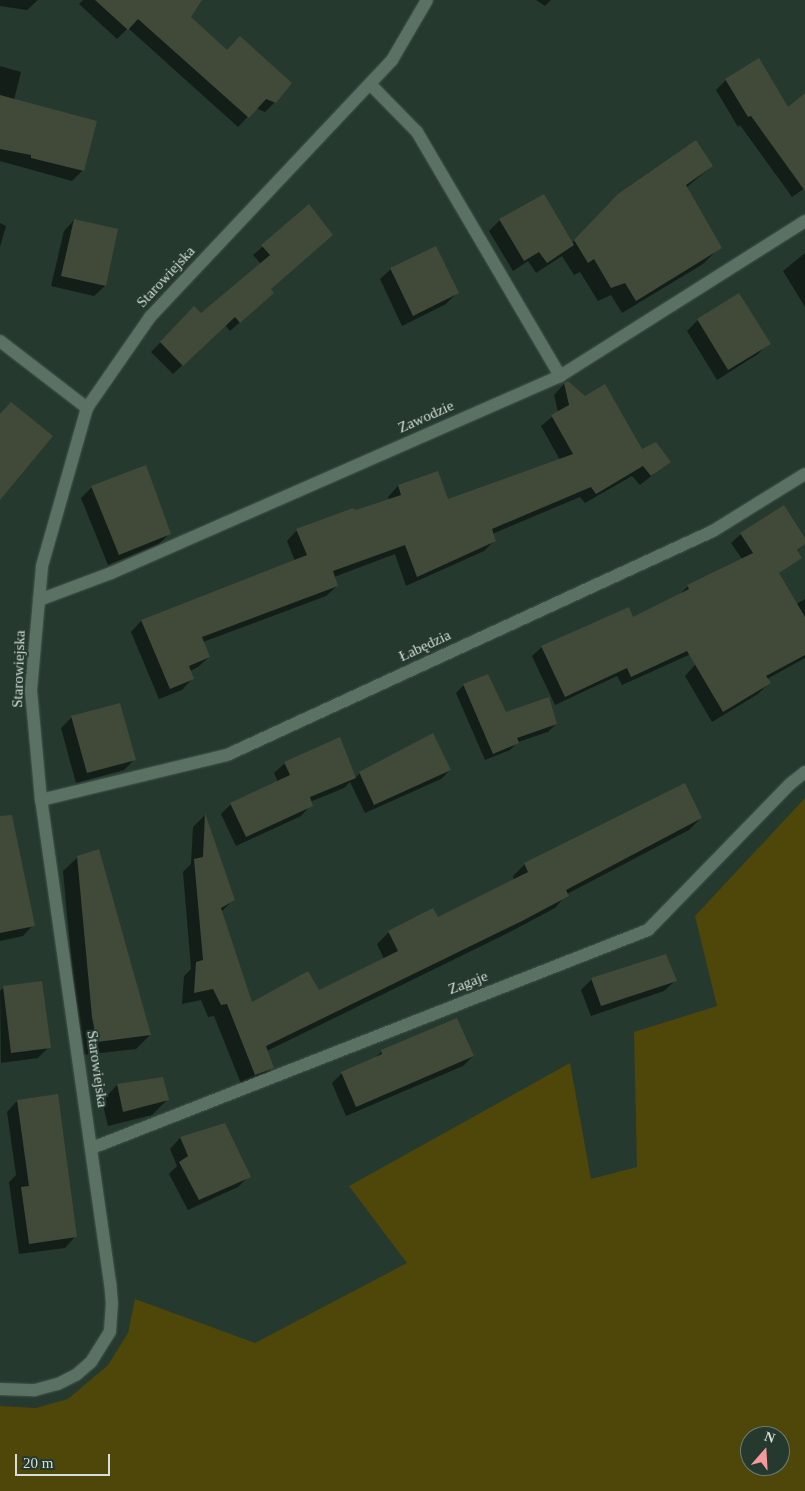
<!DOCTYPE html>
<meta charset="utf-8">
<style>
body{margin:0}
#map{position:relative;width:805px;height:1491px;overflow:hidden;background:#25392e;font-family:Georgia,serif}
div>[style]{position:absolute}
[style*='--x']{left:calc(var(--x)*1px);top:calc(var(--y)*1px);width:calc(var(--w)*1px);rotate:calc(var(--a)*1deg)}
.green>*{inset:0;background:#4e4709}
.shadow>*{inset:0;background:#0007}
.building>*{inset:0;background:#414a38}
.roads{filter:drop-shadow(0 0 1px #44554c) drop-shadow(0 0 1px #44554c)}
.service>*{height:12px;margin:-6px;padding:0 6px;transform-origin:6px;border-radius:6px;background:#5b7164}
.minor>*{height:12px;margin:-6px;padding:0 6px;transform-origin:6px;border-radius:6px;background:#5b7164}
span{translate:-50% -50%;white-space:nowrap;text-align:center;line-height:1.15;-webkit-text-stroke:4px #25392e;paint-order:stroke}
.street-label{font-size:15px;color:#d3dfd8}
.north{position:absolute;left:740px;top:1426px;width:50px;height:50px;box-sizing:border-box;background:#25392e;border:1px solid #6b7b72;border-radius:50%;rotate:19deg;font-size:14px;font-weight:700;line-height:20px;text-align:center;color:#d3dfd8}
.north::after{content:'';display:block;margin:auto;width:18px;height:22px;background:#f49a9f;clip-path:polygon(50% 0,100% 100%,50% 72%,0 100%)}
.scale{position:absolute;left:15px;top:1454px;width:95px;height:22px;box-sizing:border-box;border:2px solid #d3dfd8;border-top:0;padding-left:6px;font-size:15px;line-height:18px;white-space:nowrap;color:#d3dfd8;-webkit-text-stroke:4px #25392e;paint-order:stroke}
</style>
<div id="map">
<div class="green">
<i style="clip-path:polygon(evenodd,805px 798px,805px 1491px,0 1491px,0 1406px,36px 1408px,68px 1399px,108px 1365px,128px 1333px,135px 1299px,255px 1343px,407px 1263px,349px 1186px,570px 1063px,591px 1179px,637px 1167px,634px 1032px,717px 1006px,695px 916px,805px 798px,750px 1436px,780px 1436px,780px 1466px,750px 1466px,750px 1436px)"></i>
</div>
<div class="shadow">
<i style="clip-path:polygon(0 0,38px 0,27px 10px,0 6px)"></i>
<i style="clip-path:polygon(83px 0,165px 0,275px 102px,265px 112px,256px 108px,238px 127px,128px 28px,117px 39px,79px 4px)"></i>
<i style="clip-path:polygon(536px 0,551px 0,545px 6px)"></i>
<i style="clip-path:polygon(0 66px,21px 72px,14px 100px,83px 170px,72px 181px,0 161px)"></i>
<i style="clip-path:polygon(726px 80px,788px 109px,805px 95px,805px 188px,792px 197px,740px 125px,738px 127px,716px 90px)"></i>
<i style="clip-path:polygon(712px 166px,686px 188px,717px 250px,703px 264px,622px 313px,611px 295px,598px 301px,580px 272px,574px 275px,562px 256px,536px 273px,528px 261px,513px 271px,489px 231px,500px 220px,572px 243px,618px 195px)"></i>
<i style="clip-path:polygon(309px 206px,263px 302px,230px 331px,225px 325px,173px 374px,151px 352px,194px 308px,201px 315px,261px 264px,253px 255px)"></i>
<i style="clip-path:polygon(74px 220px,105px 286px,94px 296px,51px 286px,64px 231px)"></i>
<i style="clip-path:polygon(0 223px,6px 226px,0 247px)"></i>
<i style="clip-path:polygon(805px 253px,805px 307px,783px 271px)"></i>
<i style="clip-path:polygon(391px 269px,457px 293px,446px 304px,402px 326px,380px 279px)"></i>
<i style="clip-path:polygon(738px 295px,769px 343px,758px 354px,717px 380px,687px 331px,698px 320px)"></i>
<i style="clip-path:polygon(564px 384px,642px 451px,669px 462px,640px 485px,632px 476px,585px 503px,580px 497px,492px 534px,495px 540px,484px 551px,406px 586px,395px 554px,334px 577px,337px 586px,326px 596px,203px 642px,209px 657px,198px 667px,190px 671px,192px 679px,182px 690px,159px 699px,131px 632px,141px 621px,295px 561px,287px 541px,297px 530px,389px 500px,388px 497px,398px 486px,448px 501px,560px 460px,541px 426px,558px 412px,554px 395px)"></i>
<i style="clip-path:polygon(92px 487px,170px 533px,159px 544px,108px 565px,81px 498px)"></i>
<i style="clip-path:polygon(784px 506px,805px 543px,691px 654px,622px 685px,617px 676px,555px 705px,532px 656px,542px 647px,633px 619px,679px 595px,688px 586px,742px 559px,731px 543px,741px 534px)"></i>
<i style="clip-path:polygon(805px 599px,805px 658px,767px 679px,769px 683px,758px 694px,712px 722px,685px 676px,695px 665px)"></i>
<i style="clip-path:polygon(464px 685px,505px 713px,556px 724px,548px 732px,518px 742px,510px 750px,485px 760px,456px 693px)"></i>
<i style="clip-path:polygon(72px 717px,135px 759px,124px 770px,76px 783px,61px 728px)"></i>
<i style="clip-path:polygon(285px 763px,355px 778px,360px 773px,450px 770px,441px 779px,365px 813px,350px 782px,344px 788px,310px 802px,311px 805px,301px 816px,236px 846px,221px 814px,231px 804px,278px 782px,274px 773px)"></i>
<i style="clip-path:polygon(205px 815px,234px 899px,221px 912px,251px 1004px,318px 992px,384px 959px,377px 944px,389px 932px,437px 919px,514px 880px,513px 876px,525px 864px,701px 818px,689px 830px,567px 894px,555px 908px,508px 933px,267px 1051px,272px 1068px,260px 1080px,242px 1086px,214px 1016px,208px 1017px,201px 1000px,182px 1004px,184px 976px,191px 969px,183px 872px,191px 864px,193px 827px)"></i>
<i style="clip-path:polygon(78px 857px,150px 1035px,136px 1049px,83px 1055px,78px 1031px,63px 871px)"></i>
<i style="clip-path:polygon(0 865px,33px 925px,23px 936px,0 941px)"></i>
<i style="clip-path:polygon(592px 979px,675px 981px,664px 991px,591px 1016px,581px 990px)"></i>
<i style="clip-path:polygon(4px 987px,49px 1047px,38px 1058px,1px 1063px,0 991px)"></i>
<i style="clip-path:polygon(382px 1051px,473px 1056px,463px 1066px,346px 1116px,332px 1083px,342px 1073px,374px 1059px)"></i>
<i style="clip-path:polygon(117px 1085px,168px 1099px,152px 1115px,108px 1126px,102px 1101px)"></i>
<i style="clip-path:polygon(17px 1101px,75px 1237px,65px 1248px,19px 1254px,9px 1182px,16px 1175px,7px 1112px)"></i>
<i style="clip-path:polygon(224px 1125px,249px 1176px,238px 1187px,188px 1210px,169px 1174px,177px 1166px,170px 1149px,180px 1138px)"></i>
</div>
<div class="building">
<i style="clip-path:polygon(95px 0,202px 0,191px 17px,227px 50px,240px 36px,292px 83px,276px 103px,266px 99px,249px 118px,138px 19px,128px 30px)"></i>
<i style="clip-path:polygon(759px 58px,788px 107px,805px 93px,805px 191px,751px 116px,748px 117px,725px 79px)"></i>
<i style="clip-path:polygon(0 95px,97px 121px,84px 171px,31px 158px,31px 155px,0 149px)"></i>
<i style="clip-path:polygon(696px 140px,713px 166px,686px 185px,722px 248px,636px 301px,625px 283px,611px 288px,594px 259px,588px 263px,574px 240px,618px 194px)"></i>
<i style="clip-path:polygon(544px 194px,574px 245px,547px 263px,539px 252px,524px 261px,499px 219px)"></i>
<i style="clip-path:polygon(309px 204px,333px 235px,271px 289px,274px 293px,240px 323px,235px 317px,183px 366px,160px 342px,194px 306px,201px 313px,270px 255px,261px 245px)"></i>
<i style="clip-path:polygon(74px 219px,118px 229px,106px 286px,61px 276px)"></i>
<i style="clip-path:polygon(436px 246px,459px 293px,413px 316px,390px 268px)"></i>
<i style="clip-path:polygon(739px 293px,771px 344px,728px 370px,697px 319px)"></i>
<i style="clip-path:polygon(568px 381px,585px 396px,605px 384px,642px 449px,656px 442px,671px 462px,651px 476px,643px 466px,596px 494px,591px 487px,492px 529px,496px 541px,417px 577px,405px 545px,333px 571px,338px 586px,202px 637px,210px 657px,189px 666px,194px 679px,170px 689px,141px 620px,307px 555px,296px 529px,353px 508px,356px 510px,401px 495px,398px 485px,438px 471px,448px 499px,573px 454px,551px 415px,569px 405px,564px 383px)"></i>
<i style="clip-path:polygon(11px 402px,53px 436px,0 500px,0 414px)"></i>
<i style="clip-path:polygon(146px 465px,171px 534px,119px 555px,91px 486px)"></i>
<i style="clip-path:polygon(784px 505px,805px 538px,805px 544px,797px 550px,802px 558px,779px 573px,805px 617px,805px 655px,766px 676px,771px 683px,723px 712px,687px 651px,631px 677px,627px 668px,565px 697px,541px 646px,629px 607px,633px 617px,689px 589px,687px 585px,753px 553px,740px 533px)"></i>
<i style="clip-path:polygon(488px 674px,506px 712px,549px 697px,557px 724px,517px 738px,519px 743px,493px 754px,463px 684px)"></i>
<i style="clip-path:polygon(120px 703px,136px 760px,87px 773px,71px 716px)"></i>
<i style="clip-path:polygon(433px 733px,451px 770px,374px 805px,359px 772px)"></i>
<i style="clip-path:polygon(340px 737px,356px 778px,310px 797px,313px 806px,246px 837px,230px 803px,290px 775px,284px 762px)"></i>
<i style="clip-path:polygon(685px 783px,702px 818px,566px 890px,569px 896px,522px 921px,266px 1046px,274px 1068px,255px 1075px,227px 1004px,221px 1005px,213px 989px,194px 993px,196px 962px,203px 960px,194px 859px,203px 857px,205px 813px,235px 900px,221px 908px,252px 1002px,308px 971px,319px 990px,398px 951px,388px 931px,433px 908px,438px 917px,528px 872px,524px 863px)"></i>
<i style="clip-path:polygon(12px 815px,35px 926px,0 933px,0 816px)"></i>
<i style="clip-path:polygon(99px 849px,151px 1035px,97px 1042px,92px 1017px,77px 856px)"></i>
<i style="clip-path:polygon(666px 954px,677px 981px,601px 1006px,591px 978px)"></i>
<i style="clip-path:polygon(42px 981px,51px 1048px,11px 1053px,3px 986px)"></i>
<i style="clip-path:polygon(457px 1018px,474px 1056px,356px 1107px,341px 1072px,382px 1054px,381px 1050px)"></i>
<i style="clip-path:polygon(163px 1077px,169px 1100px,123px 1112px,117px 1084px)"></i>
<i style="clip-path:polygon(58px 1094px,77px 1237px,29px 1244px,21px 1187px,29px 1186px,17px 1100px)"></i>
<i style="clip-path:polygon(225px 1123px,251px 1177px,199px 1200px,179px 1162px,188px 1156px,180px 1137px)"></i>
</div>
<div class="roads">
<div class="service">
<i style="--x:370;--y:84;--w:67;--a:45.6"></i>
<i style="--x:417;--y:132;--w:283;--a:59.6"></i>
</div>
<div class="minor">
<i style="--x:0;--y:341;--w:110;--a:37.6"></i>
<i style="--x:39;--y:600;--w:77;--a:-20.6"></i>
<i style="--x:111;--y:573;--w:490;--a:-23.7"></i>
<i style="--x:560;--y:376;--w:290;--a:-32.3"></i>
<i style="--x:41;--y:800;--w:191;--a:-13.6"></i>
<i style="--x:227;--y:755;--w:535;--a:-24.75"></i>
<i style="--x:713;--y:531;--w:108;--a:-31.8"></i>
<i style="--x:92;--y:1148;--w:597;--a:-21.41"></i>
<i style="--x:648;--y:930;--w:204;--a:-45.8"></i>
<i style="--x:790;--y:784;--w:19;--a:-39"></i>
<i style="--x:0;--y:1389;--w:35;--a:2"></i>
<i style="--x:35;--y:1390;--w:24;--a:-15"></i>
<i style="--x:58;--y:1384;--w:20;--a:-27"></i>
<i style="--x:76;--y:1375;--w:20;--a:-41"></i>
<i style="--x:91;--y:1362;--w:36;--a:-58"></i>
<i style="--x:110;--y:1331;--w:27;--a:-86"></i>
<i style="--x:112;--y:1304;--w:21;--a:-95"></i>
<i style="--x:110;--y:1283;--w:488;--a:-98.1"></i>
<i style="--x:41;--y:800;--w:110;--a:-95.2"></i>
<i style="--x:31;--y:690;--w:124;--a:-84.9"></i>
<i style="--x:42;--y:566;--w:164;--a:-74.1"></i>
<i style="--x:87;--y:408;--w:111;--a:-55.3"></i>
<i style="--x:150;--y:317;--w:353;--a:-46.7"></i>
<i style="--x:392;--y:60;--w:69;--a:-59.7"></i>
</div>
</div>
<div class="street-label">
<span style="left:166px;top:277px;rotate:-47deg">Starowiejska</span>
<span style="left:426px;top:417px;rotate:-24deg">Zawodzie</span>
<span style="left:425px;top:646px;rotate:-25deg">Łabędzia</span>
<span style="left:19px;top:669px;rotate:-88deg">Starowiejska</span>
<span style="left:468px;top:983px;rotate:-21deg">Zagaje</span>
<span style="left:97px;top:1069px;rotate:82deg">Starowiejska</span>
</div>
<div class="north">N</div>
<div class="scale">20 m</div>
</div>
